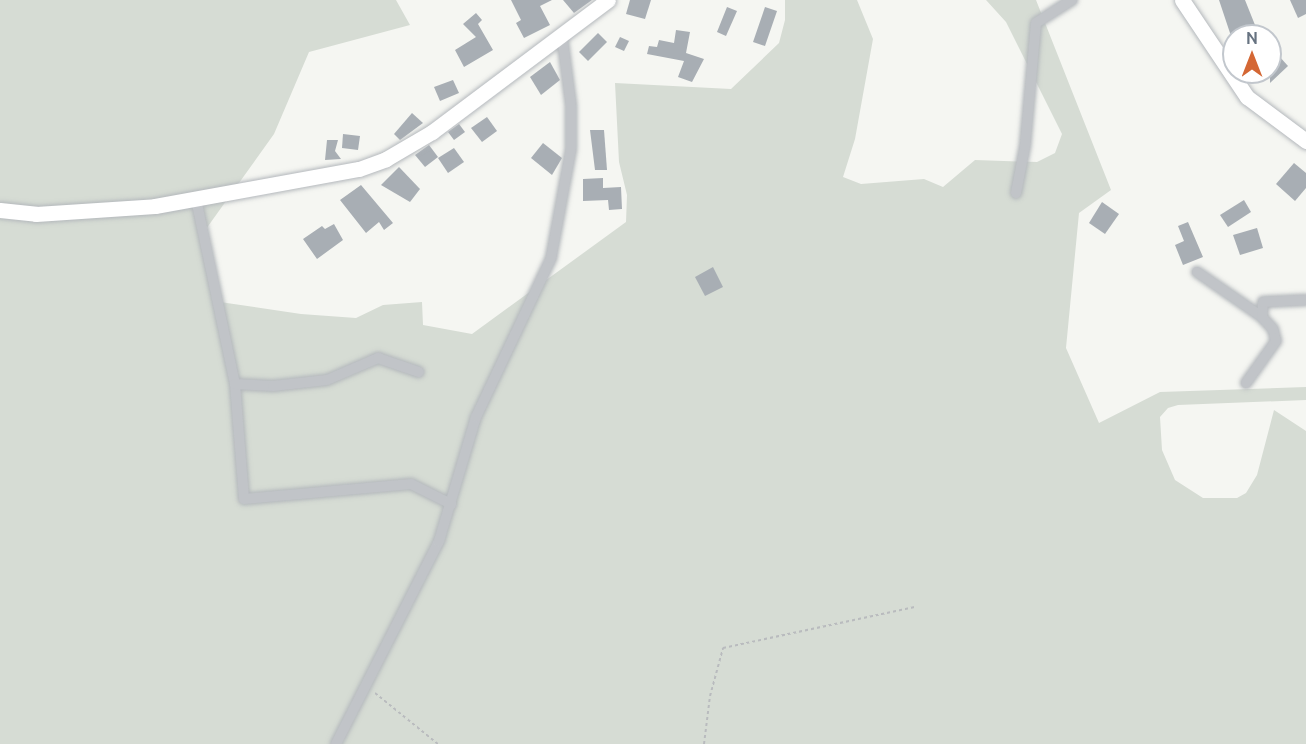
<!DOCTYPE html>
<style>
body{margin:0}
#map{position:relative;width:1306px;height:744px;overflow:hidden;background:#f5f6f2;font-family:Ubuntu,sans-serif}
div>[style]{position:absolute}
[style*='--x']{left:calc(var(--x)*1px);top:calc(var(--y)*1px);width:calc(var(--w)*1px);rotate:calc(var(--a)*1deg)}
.green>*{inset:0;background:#d6dcd4}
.building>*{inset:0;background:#a8aeb4}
.path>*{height:2px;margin-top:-1px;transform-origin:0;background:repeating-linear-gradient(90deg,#b9bbbe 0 3px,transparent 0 6px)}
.roads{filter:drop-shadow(0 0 2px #b4b8bc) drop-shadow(0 0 2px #b4b8bc)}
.street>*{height:10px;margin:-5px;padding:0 5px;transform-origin:5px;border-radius:5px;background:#c1c4c8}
.secondary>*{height:15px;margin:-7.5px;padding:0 7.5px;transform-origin:7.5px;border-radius:7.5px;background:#fff}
span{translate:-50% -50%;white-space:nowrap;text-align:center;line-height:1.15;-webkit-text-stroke:6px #fff;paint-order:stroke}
.north{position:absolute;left:1222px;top:24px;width:60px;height:60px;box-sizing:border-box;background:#fff;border:2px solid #c2c7cd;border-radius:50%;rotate:0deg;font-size:16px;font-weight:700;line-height:24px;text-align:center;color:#677381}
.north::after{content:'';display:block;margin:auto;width:21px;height:27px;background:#d46734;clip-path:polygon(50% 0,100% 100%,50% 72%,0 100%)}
</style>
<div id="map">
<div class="green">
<i style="clip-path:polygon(0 0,396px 0,410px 25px,309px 52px,274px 134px,201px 236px,220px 302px,301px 314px,356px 318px,383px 305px,422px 302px,423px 325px,472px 334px,626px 222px,627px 195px,619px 162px,615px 83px,731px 89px,779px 43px,785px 20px,785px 0,857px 0,873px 39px,855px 139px,843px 177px,861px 184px,924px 179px,943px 187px,975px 160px,1037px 162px,1055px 153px,1062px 134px,1006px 22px,986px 0,1036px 0,1111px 190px,1079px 213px,1066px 348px,1099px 423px,1160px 392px,1306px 387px,1306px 400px,1178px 405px,1168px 408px,1160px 417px,1162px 450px,1175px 480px,1203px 498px,1237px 498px,1246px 493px,1257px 475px,1274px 410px,1306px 431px,1306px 744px,0 744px)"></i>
</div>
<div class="building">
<i style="clip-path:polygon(511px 0,552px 0,540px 6px,550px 25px,524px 38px,516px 23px,521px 20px)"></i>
<i style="clip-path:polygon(563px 0,592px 0,574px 13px)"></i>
<i style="clip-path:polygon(630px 0,651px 0,645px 19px,626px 14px)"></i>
<i style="clip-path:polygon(1219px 0,1245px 0,1255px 25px,1231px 36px)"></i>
<i style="clip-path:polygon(1290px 0,1306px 0,1306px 14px,1298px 18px)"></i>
<i style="clip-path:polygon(727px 7px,737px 11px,726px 36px,717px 32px)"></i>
<i style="clip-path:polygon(765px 7px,777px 11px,765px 46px,753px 42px)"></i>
<i style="clip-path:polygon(476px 13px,482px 20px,478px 24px,493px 50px,464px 67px,455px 50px,476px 37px,463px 24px)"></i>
<i style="clip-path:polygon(676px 30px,690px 32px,686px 53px,704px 59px,692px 82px,678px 77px,684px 61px,647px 54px,649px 46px,657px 47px,659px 40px,674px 43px)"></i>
<i style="clip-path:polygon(598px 33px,607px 42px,588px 61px,579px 52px)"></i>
<i style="clip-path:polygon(620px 37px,629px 41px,624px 51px,615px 47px)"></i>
<i style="clip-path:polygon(1270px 46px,1288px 66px,1270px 83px)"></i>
<i style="clip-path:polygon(550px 62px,560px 80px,541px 95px,530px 77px)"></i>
<i style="clip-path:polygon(453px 80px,459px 93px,440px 101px,434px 87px)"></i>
<i style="clip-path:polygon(412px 113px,423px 123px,400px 140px,394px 134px)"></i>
<i style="clip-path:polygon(487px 117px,497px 131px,482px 142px,471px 128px)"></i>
<i style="clip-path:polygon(459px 124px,465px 132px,454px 140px,448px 132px)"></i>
<i style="clip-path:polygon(590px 130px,604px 130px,607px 170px,595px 170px)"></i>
<i style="clip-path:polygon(343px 134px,360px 136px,358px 150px,342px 148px)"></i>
<i style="clip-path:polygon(327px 140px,338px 140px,335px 151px,341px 159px,325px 160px)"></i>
<i style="clip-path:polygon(543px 143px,562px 158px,552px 175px,531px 158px)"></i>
<i style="clip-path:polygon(429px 145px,438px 157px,425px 167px,415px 155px)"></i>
<i style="clip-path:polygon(454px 148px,464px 162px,448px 173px,438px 158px)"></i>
<i style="clip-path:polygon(1294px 163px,1306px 173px,1306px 188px,1295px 201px,1276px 184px)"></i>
<i style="clip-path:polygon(399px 167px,420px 189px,410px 202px,381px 185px)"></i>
<i style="clip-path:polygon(603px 178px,603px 188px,621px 187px,622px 209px,609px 210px,608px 200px,583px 201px,583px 179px)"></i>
<i style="clip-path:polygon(361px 185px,393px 223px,384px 230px,379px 222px,366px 233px,340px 200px)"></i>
<i style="clip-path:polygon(1244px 200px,1251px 212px,1228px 227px,1220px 215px)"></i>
<i style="clip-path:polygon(1102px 202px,1119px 214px,1105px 234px,1089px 223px)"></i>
<i style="clip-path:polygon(1188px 222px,1203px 257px,1183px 265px,1175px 245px,1184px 241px,1178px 226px)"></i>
<i style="clip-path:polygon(334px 224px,343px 240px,317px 259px,303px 239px,322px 226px,325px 229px)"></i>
<i style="clip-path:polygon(1257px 228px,1263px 248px,1240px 255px,1233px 235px)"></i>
<i style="clip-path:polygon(713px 267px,723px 287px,705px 296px,695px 277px)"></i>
</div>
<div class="path">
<i style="--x:375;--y:693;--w:81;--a:39"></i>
<i style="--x:704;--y:744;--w:48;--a:-82.9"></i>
<i style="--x:710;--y:696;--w:50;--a:-74.8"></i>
<i style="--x:723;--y:648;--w:196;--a:-12.1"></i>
</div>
<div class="roads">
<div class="street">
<i style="--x:1016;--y:193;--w:48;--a:-79.2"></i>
<i style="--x:1025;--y:146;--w:123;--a:-84.9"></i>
<i style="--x:1036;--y:23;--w:43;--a:-32.6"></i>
<i style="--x:196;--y:199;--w:189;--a:78.1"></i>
<i style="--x:235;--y:384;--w:115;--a:85.5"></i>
<i style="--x:244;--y:499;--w:168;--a:-5.1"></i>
<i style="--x:411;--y:484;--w:45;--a:26.6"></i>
<i style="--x:1197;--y:272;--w:79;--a:34.7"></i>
<i style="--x:1246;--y:383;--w:52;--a:-54.5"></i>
<i style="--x:1276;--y:341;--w:12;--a:-104"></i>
<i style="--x:1273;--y:329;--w:16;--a:-133"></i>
<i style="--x:1262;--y:317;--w:15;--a:-86"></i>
<i style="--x:1263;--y:302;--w:43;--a:-2.7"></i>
<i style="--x:235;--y:384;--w:38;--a:3"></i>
<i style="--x:273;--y:386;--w:54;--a:-6.3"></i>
<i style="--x:327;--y:380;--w:56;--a:-23.3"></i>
<i style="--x:378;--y:358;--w:43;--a:18.9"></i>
<i style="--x:336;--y:744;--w:228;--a:-63.1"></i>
<i style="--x:439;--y:541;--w:129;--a:-73.4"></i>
<i style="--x:476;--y:417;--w:176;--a:-64.7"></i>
<i style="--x:551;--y:258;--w:111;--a:-79.6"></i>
<i style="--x:571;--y:149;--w:44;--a:-90"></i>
<i style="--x:571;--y:105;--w:70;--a:-97.4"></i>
</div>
<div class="secondary">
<i style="--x:1182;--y:0;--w:117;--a:56.2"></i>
<i style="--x:1247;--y:97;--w:74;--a:36.7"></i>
<i style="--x:0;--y:210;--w:36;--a:6"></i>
<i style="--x:36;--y:214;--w:119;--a:-3.8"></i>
<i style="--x:155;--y:206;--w:207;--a:-10.3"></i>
<i style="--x:359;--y:169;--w:29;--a:-20"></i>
<i style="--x:386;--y:159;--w:53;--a:-30.4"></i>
<i style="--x:432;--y:132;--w:220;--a:-36.9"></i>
</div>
</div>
<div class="north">N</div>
</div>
